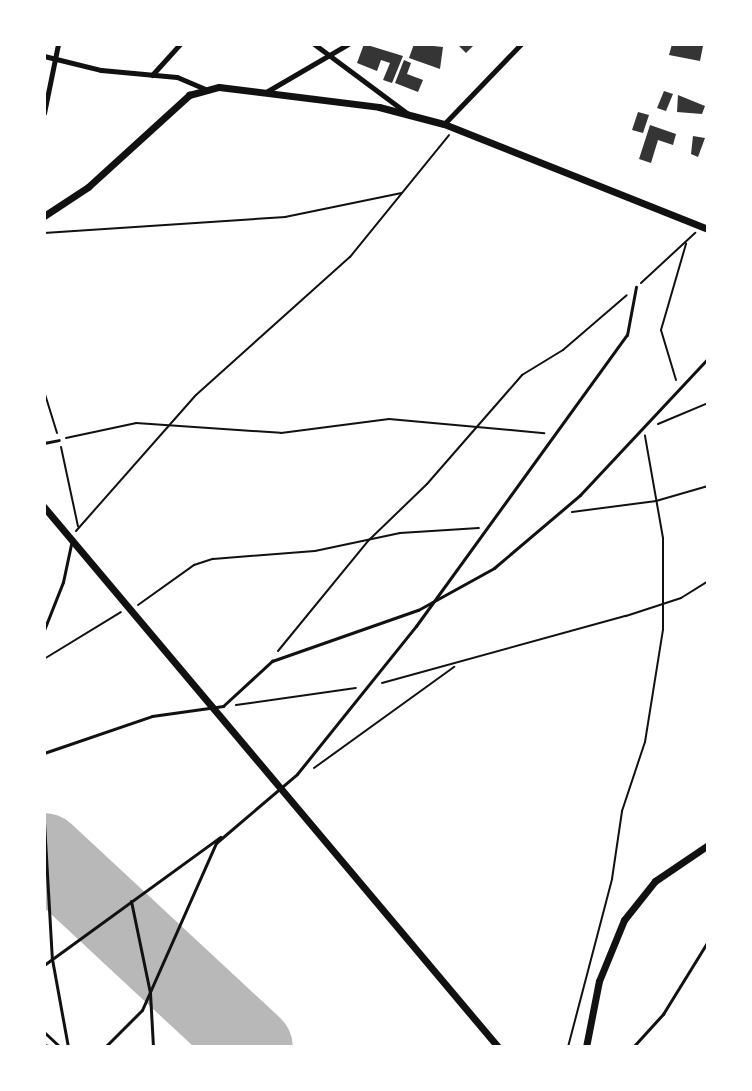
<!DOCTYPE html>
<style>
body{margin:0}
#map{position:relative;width:752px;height:1091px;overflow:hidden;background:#fff;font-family:"Asap Condensed",sans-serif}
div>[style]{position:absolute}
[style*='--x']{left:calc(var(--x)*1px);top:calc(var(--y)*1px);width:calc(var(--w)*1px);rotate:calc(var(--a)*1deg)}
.runway>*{height:80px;margin:-40px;padding:0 40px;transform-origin:40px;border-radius:40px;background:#b8b8b8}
.building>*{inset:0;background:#353535}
.path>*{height:2px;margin:-1px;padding:0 1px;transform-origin:1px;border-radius:1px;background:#111}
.service>*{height:3px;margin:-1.5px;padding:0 1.5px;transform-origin:1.5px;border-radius:1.5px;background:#111}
.minor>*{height:5px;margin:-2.5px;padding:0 2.5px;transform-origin:2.5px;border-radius:2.5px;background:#111}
.tertiary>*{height:7px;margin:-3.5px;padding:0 3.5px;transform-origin:3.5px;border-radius:3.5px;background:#111}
span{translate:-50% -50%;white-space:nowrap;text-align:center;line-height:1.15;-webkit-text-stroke:8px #fff;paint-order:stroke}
.frame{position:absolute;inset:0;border:46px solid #fff;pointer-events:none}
</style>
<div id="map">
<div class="runway">
<i style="--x:44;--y:853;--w:285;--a:42.9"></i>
</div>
<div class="building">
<i style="clip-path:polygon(364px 44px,403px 56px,392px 83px,383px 80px,390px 63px,381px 60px,377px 71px,357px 63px)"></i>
<i style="clip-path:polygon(414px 44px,443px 47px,440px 69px,409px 58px)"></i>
<i style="clip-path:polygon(457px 44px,475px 44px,466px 53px)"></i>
<i style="clip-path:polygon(672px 44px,703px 46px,700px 61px,669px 55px)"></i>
<i style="clip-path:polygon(404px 60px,411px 63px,407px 74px,423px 80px,418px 92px,395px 83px)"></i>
<i style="clip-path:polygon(664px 91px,673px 94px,666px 111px,657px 108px)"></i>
<i style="clip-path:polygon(678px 95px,705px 106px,702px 114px,677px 112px)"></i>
<i style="clip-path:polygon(638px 112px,649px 115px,643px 133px,632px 130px)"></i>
<i style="clip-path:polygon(650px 125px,676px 134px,673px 145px,658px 140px,651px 163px,639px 159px)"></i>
<i style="clip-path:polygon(693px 136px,705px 138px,698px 157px,691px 154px)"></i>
</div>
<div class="path">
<i style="--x:44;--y:233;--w:242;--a:-3.8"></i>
<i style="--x:285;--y:217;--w:119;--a:-11.6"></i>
<i style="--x:641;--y:283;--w:74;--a:-42.8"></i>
<i style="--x:676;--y:380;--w:52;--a:-106.7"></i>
<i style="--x:661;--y:330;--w:90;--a:-73.8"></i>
<i style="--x:44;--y:391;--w:44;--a:72.8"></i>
<i style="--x:658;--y:424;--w:54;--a:-22.8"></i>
<i style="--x:66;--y:438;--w:72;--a:-12.1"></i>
<i style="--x:136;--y:423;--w:145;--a:3.9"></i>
<i style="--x:281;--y:433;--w:109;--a:-7.4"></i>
<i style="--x:389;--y:419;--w:156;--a:5.2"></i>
<i style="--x:61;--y:447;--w:81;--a:77.9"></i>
<i style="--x:572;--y:512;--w:85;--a:-7.5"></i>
<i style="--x:656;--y:501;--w:54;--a:-16.1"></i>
<i style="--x:76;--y:531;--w:181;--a:-48.6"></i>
<i style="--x:196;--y:395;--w:207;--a:-41.9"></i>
<i style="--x:350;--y:257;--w:157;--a:-50.9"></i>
<i style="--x:138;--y:605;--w:69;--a:-35.5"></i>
<i style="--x:194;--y:565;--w:20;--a:-18"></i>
<i style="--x:213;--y:559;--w:102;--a:-4.5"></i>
<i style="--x:315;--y:551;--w:87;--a:-12"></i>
<i style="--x:400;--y:533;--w:79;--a:-3.6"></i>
<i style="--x:278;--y:651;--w:142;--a:-50.7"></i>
<i style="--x:368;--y:541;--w:82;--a:-44"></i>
<i style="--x:427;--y:484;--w:145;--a:-48.9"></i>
<i style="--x:522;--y:375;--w:48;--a:-31.4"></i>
<i style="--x:563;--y:350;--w:84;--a:-40.7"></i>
<i style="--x:44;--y:659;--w:90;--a:-31.4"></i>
<i style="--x:382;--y:683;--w:253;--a:-15.4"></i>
<i style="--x:626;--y:616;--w:58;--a:-18.1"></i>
<i style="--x:681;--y:598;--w:32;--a:-32"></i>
<i style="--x:236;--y:705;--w:121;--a:-8.1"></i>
<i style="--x:314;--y:768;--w:173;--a:-35.8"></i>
<i style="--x:568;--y:1047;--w:174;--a:-75.3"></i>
<i style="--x:612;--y:879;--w:69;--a:-81.6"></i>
<i style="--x:622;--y:811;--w:73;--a:-71.6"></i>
<i style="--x:645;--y:742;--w:113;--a:-80.9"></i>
<i style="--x:663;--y:630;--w:92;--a:-90"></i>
<i style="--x:663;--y:538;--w:104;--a:-100"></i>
</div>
<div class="service">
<i style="--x:44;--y:443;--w:15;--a:-11"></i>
<i style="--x:44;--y:630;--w:52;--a:-68.4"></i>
<i style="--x:63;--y:582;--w:40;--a:-78"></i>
<i style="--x:44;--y:753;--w:114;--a:-18.9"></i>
<i style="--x:152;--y:716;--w:72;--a:-8"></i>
<i style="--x:223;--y:706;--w:67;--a:-42.6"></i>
<i style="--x:272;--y:661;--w:155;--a:-19.3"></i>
<i style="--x:418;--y:610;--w:87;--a:-28.9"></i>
<i style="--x:494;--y:568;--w:113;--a:-40.3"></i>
<i style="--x:580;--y:495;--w:187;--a:-46.9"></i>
<i style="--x:44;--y:822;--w:137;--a:86.7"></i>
<i style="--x:52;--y:959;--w:89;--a:79.7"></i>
<i style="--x:131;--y:901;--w:94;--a:78.3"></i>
<i style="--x:150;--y:993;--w:54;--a:86.8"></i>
<i style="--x:44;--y:965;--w:218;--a:-36"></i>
<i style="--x:44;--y:1032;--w:22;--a:43"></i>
<i style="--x:105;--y:1047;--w:52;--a:-45"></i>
<i style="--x:142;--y:1010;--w:183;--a:-66.1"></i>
<i style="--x:216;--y:843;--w:106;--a:-40.4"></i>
<i style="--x:297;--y:774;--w:190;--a:-51.2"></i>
<i style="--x:416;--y:626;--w:359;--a:-54.1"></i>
<i style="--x:627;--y:335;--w:49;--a:-79.4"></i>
<i style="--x:633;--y:1047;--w:45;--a:-47.7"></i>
<i style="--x:663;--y:1014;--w:86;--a:-58.3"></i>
</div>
<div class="minor">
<i style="--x:314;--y:44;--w:116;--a:36.6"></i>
<i style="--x:44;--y:56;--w:59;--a:13.8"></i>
<i style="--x:101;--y:70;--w:76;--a:5.3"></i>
<i style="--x:177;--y:77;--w:30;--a:23"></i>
<i style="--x:152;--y:75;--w:42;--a:-47.9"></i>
<i style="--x:266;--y:92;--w:95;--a:-30.3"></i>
<i style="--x:44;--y:113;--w:70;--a:-78.5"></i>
<i style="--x:444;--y:124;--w:111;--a:-46.1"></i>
<i style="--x:44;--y:1046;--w:4;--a:14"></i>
</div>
<div class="tertiary">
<i style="--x:44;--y:216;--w:53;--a:-33.4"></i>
<i style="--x:88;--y:187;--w:137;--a:-42.3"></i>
<i style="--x:189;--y:95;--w:31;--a:-15"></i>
<i style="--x:219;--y:87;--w:161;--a:7.1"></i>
<i style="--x:379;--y:107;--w:67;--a:14.7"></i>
<i style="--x:444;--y:124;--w:284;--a:21.7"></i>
<i style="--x:44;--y:507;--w:705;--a:49.94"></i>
<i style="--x:586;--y:1047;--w:67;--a:-78.9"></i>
<i style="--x:599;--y:981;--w:66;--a:-67.7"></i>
<i style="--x:624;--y:920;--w:50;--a:-51.5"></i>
<i style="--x:655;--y:881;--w:64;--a:-34.2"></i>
</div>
<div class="frame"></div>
</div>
